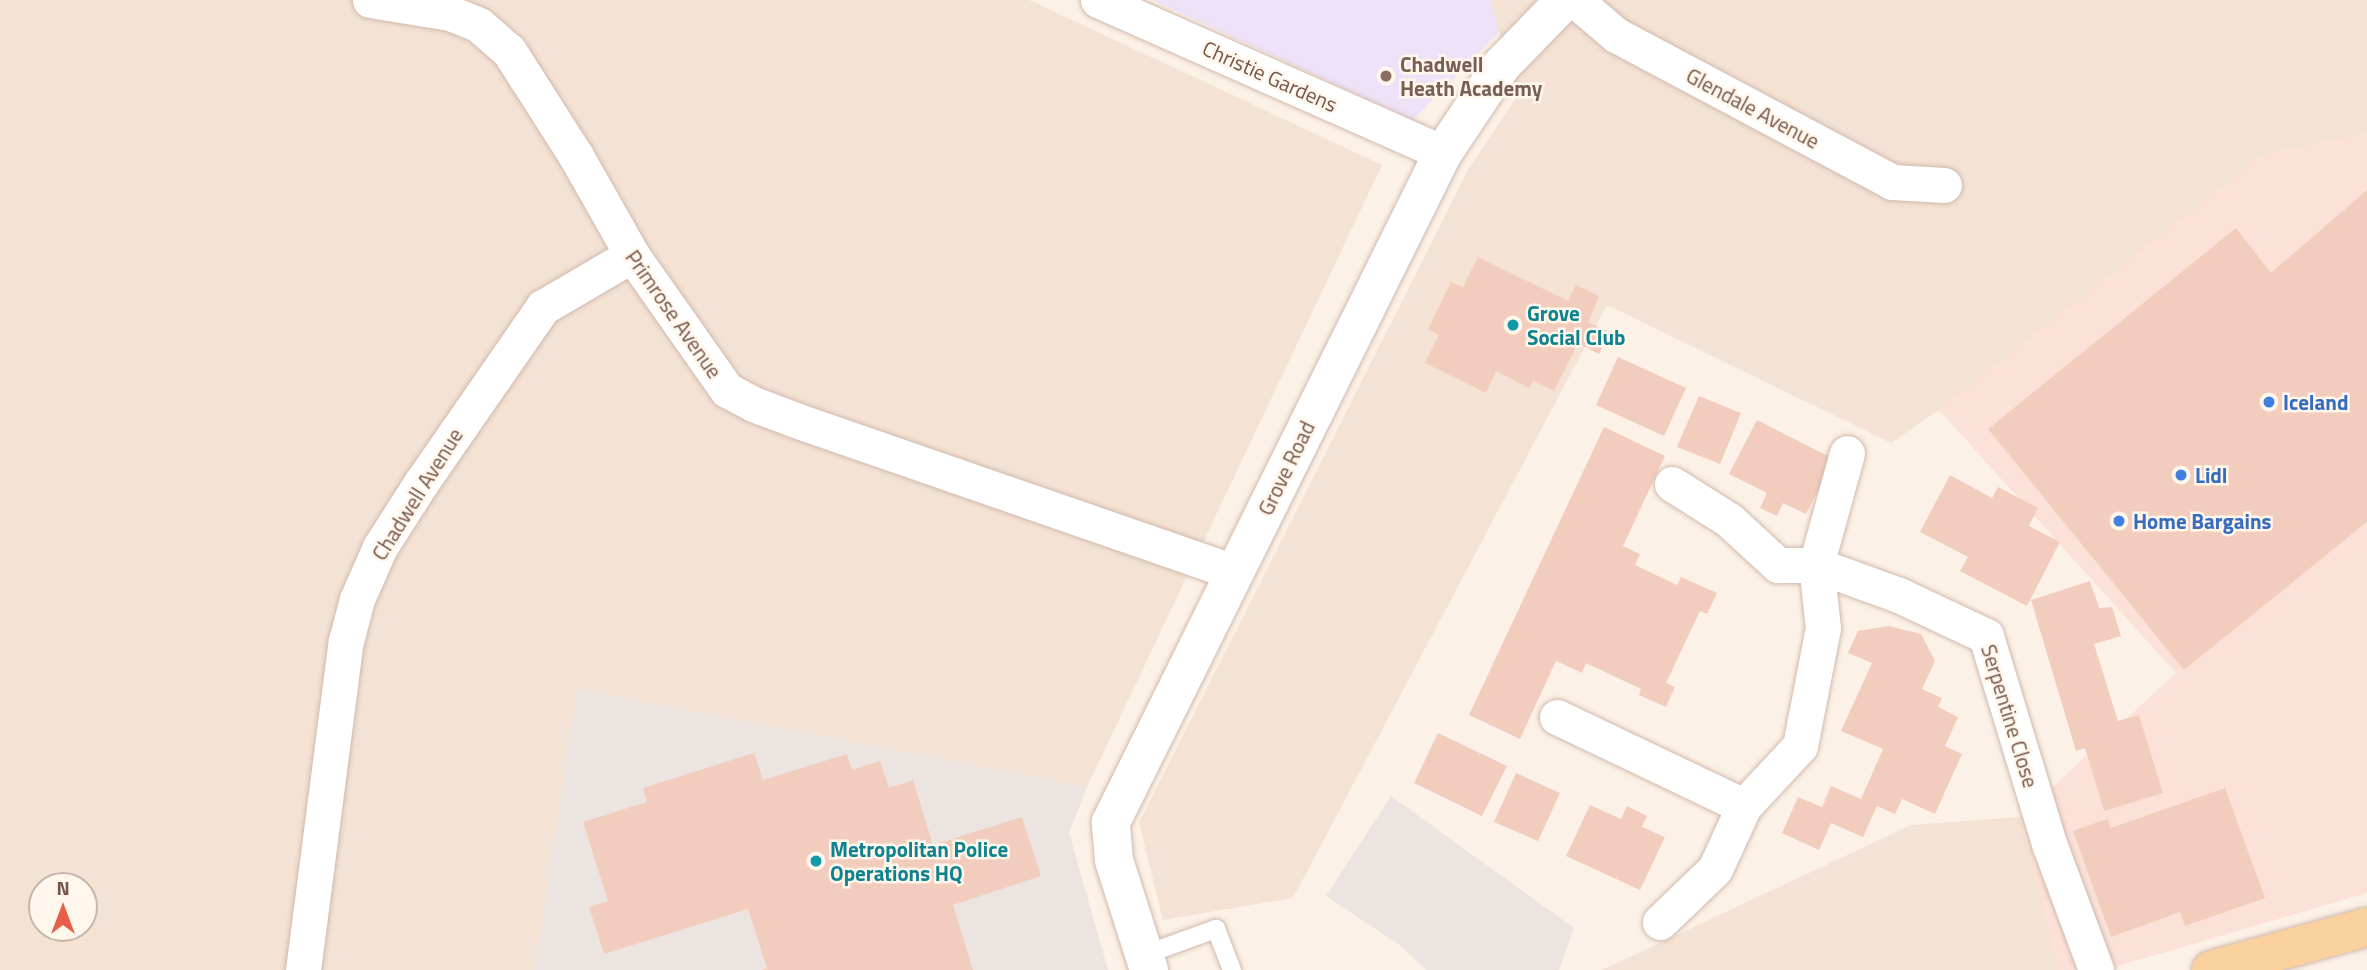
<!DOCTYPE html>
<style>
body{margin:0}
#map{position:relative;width:2367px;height:970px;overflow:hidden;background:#fcf1e6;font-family:"Titillium Web",sans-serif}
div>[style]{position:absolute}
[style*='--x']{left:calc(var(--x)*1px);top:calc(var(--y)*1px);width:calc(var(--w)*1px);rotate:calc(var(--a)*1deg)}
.residential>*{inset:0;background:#f4e2d4}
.commercial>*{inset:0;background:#fce1d9}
.industrial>*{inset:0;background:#ece4e0}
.education>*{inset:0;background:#eee2f9}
.building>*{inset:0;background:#f2cdbd}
.roads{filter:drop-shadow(0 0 2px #d0baae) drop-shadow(0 0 2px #d0baae)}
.lane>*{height:18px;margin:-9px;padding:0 9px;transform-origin:9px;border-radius:9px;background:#fff}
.street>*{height:35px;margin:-17.5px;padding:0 17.5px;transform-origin:17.5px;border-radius:17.5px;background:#fff}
.secondary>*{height:38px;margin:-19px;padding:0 19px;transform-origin:19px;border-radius:19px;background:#fff}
.primary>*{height:38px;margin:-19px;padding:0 19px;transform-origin:19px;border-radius:19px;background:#fad09f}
.dots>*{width:19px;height:19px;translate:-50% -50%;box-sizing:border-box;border:4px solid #fff6ec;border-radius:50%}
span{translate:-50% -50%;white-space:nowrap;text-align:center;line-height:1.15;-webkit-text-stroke:5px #fff6ec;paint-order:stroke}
.education-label{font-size:21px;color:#785e54;font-weight:700}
.left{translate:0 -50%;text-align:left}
.street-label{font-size:21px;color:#75564a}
.culture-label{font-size:21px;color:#0d838f;font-weight:700}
.shop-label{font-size:21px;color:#366cbe;font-weight:700}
.north{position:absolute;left:28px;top:872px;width:70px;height:70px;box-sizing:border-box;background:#fff6ec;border:2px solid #c8b6ab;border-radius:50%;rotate:0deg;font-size:19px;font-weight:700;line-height:28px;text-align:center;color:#75564a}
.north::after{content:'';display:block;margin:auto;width:24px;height:32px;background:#e55f4b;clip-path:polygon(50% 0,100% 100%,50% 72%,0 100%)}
</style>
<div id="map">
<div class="residential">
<i style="clip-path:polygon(evenodd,0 0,1029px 0,1382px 165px,1087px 787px,577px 689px,535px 970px,0 970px,0 0,42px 886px,84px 886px,84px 928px,42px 928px,42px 886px)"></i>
<i style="clip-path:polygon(1490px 0,2367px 0,2367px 134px,2263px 155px,1939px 410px,1891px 443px,1607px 305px,1293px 898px,1163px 920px,1139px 823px,1468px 170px,1517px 96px)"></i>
<i style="clip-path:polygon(2020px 817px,2060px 970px,1602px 970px,1911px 825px)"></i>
</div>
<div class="commercial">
<i style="clip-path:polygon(2367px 134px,2367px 893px,2104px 970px,2060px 970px,2020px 817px,2176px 673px,1939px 410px,2263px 155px)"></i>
</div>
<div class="industrial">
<i style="clip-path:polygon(577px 689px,1087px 787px,1069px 833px,1108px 970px,535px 970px)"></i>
<i style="clip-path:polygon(1391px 796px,1574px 928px,1559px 970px,1426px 970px,1401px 946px,1326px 896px)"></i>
</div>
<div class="education">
<i style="clip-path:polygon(1153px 0,1490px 0,1499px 32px,1413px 120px)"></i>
</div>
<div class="building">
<i style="clip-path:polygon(2367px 190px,2367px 522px,2184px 670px,1988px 429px,2236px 228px,2271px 273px)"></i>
<i style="clip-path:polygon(1478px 257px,1568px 301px,1576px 285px,1599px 296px,1588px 322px,1610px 332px,1599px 354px,1578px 343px,1554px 391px,1533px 381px,1529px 388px,1496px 371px,1486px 393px,1425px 363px,1439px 335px,1428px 329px,1451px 282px,1463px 287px)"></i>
<i style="clip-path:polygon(1618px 357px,1686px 388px,1664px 436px,1596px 405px)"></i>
<i style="clip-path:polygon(1699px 396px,1741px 413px,1720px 464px,1677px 447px)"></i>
<i style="clip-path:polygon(1757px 420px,1834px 459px,1806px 514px,1783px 503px,1777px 516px,1760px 508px,1767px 493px,1729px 474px)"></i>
<i style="clip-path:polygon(1604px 427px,1665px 456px,1623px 546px,1640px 554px,1635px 565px,1677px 585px,1681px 577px,1717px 593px,1707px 614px,1700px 611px,1666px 683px,1675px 687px,1666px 707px,1639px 695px,1641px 689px,1586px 663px,1582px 673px,1556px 661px,1520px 739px,1469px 715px)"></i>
<i style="clip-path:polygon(1950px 475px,1992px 498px,1998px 487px,2038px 508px,2029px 526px,2060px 542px,2027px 606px,1960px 571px,1968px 557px,1920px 532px)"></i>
<i style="clip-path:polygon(2090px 581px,2099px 608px,2112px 607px,2121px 636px,2094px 644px,2118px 721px,2139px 715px,2163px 793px,2104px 811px,2085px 748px,2076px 751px,2031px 600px)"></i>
<i style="clip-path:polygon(1889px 626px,1921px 634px,1935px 661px,1922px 689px,1942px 698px,1938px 707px,1958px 717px,1945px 746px,1962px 754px,1935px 814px,1902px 799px,1895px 814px,1877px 806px,1863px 837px,1831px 823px,1819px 850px,1782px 833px,1798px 797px,1822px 807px,1831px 786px,1861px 799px,1883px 749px,1841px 731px,1872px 663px,1848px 653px,1858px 631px)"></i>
<i style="clip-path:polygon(1438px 733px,1507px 766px,1482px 816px,1414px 783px)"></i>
<i style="clip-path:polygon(754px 753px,763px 780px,847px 754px,852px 770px,880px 761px,889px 788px,913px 780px,933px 845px,1022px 817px,1041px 876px,953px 905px,973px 970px,761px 970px,767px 968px,748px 909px,604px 954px,589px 907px,608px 901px,583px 822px,647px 802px,643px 788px)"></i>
<i style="clip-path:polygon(1516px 773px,1560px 793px,1538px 841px,1494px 822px)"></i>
<i style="clip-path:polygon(2225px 788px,2265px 898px,2185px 926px,2180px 912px,2111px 937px,2073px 831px,2107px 819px,2111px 828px)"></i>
<i style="clip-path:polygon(1590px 805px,1621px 819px,1627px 806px,1647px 816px,1642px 827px,1665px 837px,1640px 890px,1566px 856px)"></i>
</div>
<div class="roads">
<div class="lane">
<i style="--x:1144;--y:955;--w:77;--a:-19.9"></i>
<i style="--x:1216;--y:929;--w:44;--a:68.7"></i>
</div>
<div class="street">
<i style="--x:370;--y:0;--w:81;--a:9.2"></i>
<i style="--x:450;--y:13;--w:31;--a:22"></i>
<i style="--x:479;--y:25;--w:40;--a:41"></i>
<i style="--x:509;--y:51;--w:125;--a:57.5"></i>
<i style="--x:576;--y:156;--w:114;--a:60.5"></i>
<i style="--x:632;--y:255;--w:165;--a:54.9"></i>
<i style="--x:727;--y:390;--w:30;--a:28"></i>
<i style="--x:753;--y:404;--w:51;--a:20.6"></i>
<i style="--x:801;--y:422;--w:458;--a:19.1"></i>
<i style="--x:1098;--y:0;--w:377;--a:23.9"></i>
<i style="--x:1575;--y:0;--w:54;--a:40.5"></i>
<i style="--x:1616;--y:35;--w:313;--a:28"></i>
<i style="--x:1892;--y:182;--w:52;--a:3.3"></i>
<i style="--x:1672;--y:484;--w:67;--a:32.3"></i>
<i style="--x:1729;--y:520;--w:67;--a:42.6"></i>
<i style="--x:1778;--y:565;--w:38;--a:0"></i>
<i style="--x:1816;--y:565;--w:88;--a:19.9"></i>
<i style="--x:1899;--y:595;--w:96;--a:25.2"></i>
<i style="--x:1986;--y:636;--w:220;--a:73.1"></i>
<i style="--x:2050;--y:846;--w:132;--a:69.6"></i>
<i style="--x:1557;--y:717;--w:207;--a:25.5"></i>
<i style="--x:1744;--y:806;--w:82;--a:-47"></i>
<i style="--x:1800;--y:746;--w:120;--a:-79"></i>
<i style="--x:1823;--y:628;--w:63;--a:-96.3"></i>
<i style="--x:1816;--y:565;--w:116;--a:-74.5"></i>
<i style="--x:1660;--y:922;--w:76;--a:-43.9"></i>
<i style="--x:1715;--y:869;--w:69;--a:-65.3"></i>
<i style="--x:303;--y:970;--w:332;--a:-82.6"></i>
<i style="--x:346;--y:641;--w:43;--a:-75.3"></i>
<i style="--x:357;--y:599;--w:57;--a:-66.1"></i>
<i style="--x:380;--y:547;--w:76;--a:-57.4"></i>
<i style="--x:421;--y:483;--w:214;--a:-55.3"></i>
<i style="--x:543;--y:307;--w:103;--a:-30.3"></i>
</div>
<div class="secondary">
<i style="--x:1149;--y:970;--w:115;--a:-107.7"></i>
<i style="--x:1114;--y:860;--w:38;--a:-95"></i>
<i style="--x:1111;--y:822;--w:747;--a:-63.61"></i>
<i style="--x:1443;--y:153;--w:105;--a:-56.3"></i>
<i style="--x:1501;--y:66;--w:92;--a:-45.9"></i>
</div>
<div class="primary">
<i style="--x:2211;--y:970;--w:162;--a:-15.4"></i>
</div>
</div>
<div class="dots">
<i style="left:1386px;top:76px;background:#8d6e63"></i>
<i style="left:1513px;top:325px;background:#0f9aa8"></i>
<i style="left:2269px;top:402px;background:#3f7fe0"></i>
<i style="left:2181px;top:475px;background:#3f7fe0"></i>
<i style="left:2119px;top:521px;background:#3f7fe0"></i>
<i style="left:816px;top:861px;background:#0f9aa8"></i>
</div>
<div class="education-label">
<span class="left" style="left:1400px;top:76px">Chadwell<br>Heath Academy</span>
</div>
<div class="street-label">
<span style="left:1270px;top:76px;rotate:24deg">Christie Gardens</span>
<span style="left:1753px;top:108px;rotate:28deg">Glendale Avenue</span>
<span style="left:674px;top:314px;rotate:55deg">Primrose Avenue</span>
<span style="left:1286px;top:468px;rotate:-64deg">Grove Road</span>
<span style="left:417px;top:494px;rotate:-58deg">Chadwell Avenue</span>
<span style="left:2010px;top:716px;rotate:73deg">Serpentine Close</span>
</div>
<div class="culture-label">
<span class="left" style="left:1527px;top:325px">Grove<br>Social Club</span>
<span class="left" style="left:830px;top:861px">Metropolitan Police<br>Operations HQ</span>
</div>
<div class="shop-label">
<span class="left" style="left:2283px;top:402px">Iceland</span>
<span class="left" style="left:2195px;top:475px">Lidl</span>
<span class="left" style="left:2133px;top:521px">Home Bargains</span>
</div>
<div class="north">N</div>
</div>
